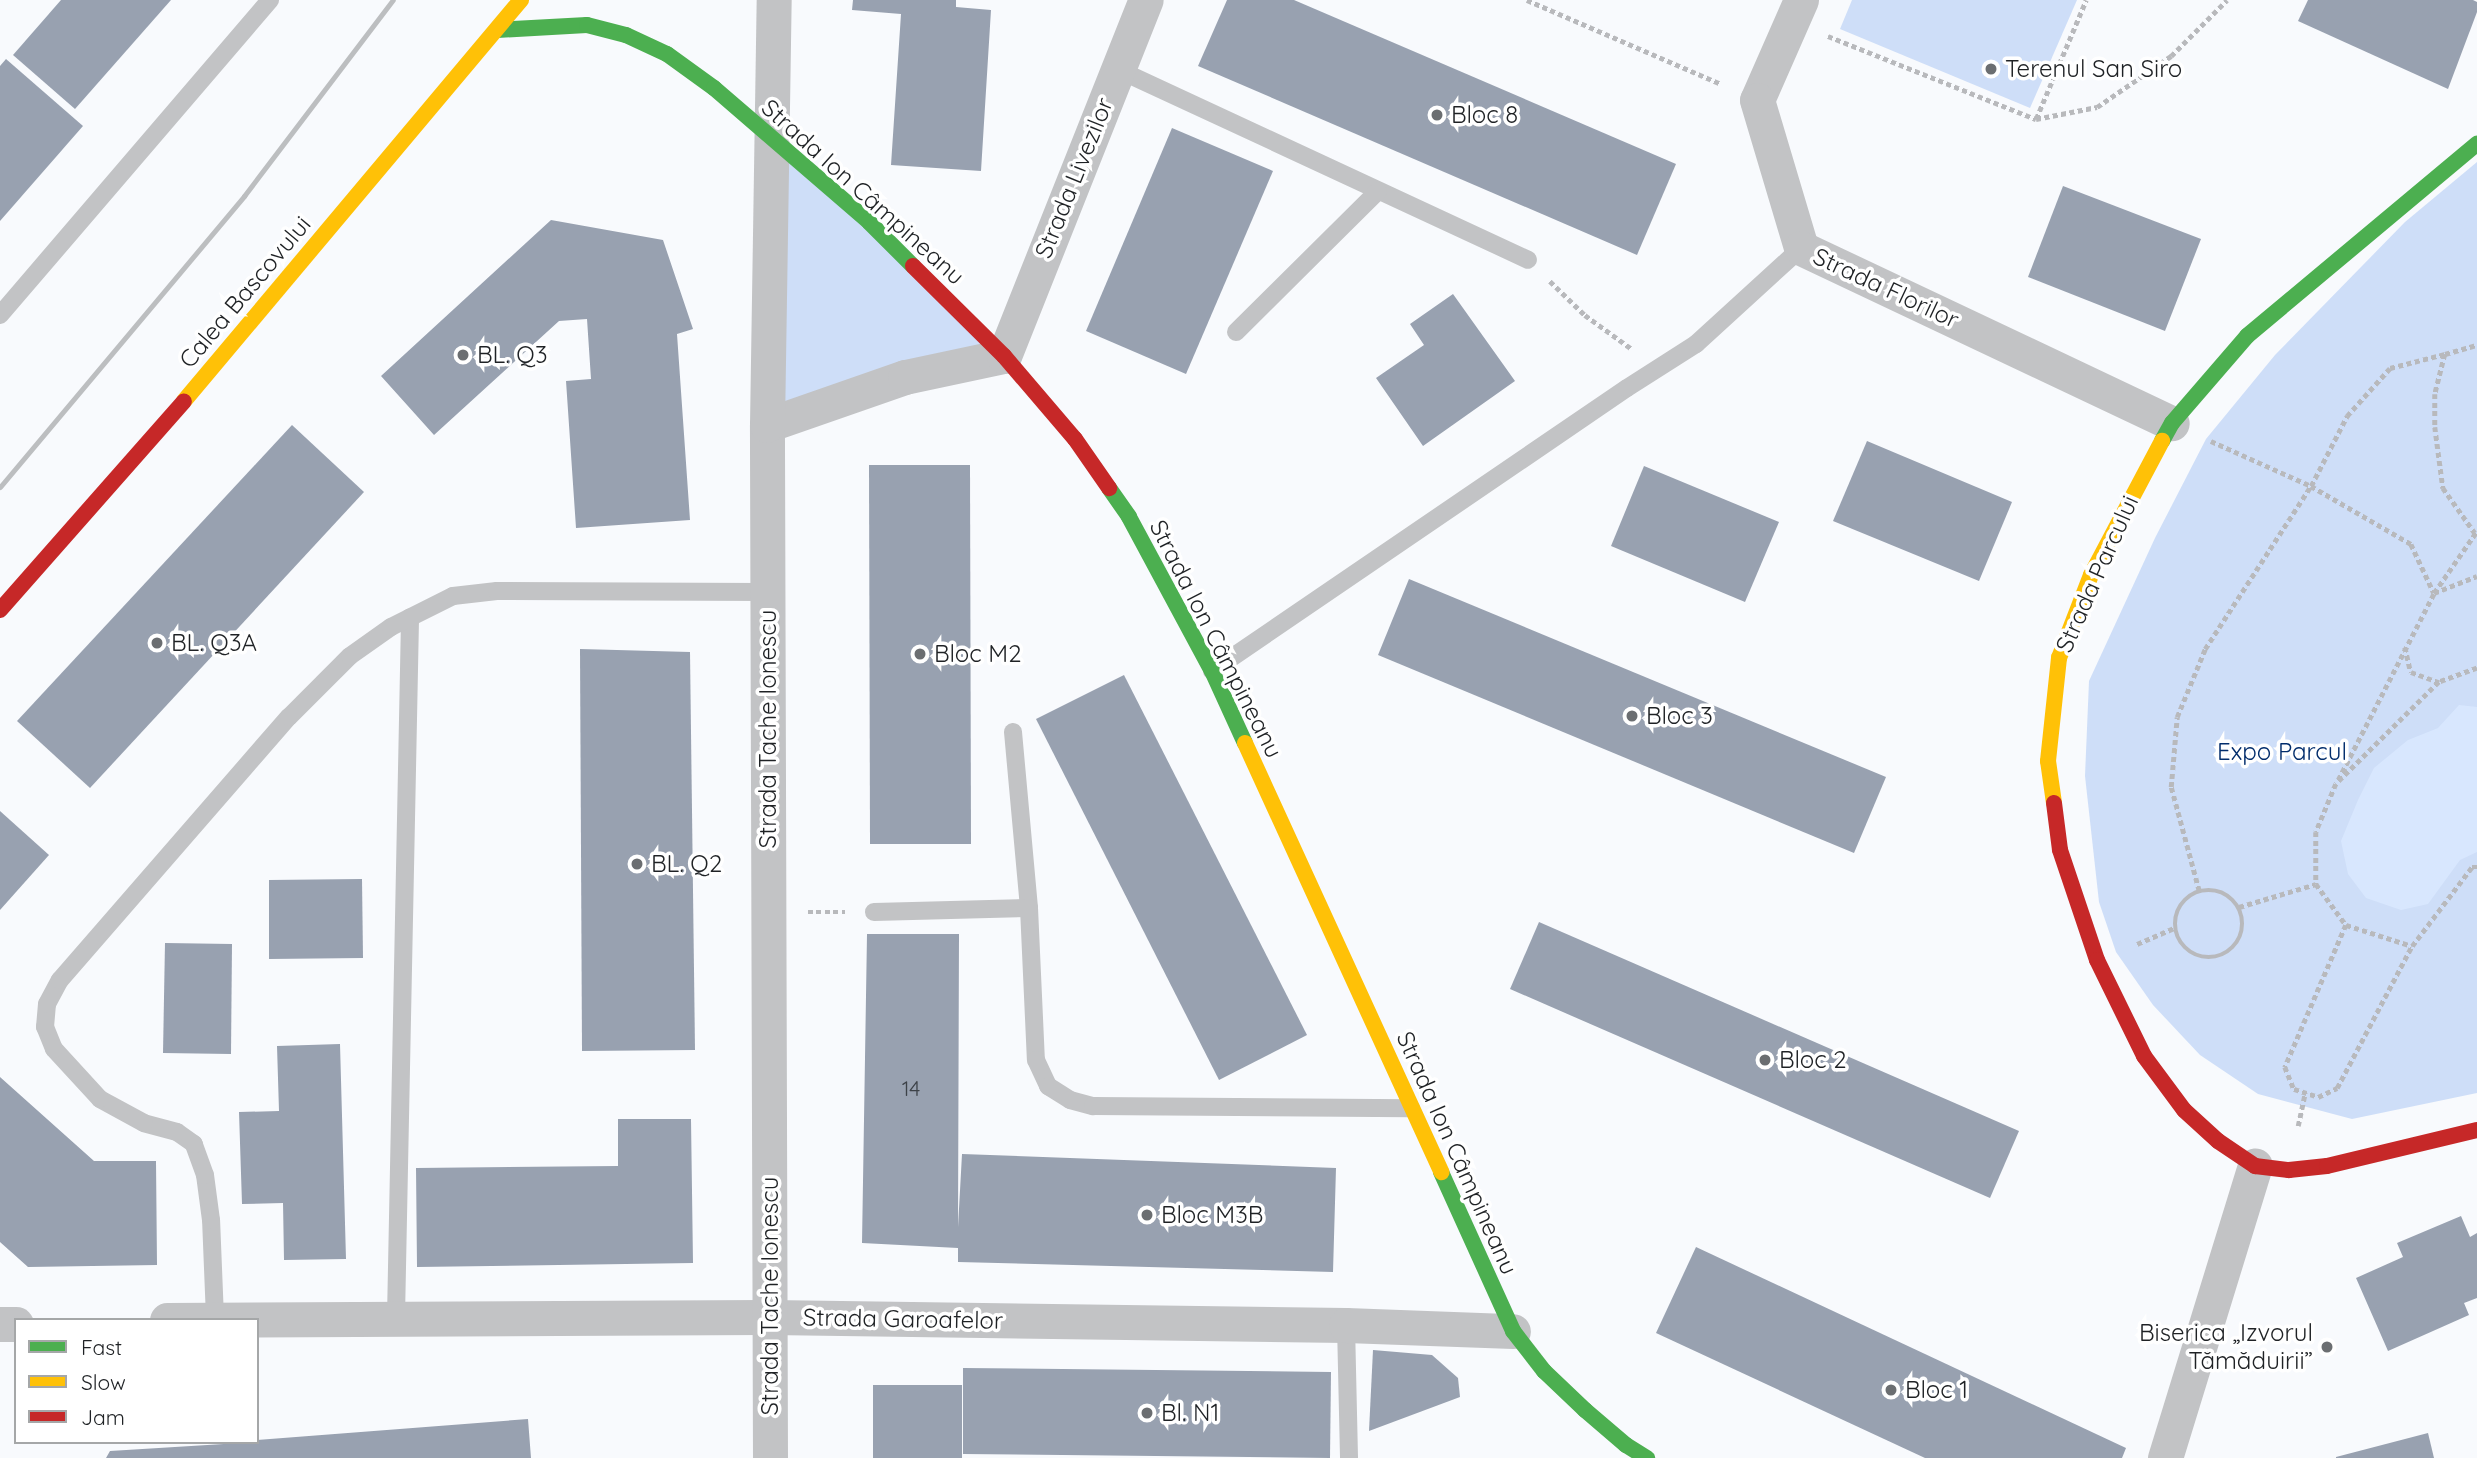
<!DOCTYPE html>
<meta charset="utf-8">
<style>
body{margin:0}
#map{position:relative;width:2477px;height:1458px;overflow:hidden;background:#f8fafd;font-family:Quicksand,sans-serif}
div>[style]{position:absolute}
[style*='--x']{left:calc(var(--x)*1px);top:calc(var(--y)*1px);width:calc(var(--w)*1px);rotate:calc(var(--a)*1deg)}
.green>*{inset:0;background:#cedef8}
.water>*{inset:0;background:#d8e7fe}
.building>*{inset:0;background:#98a1b0}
.path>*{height:4.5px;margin-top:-2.25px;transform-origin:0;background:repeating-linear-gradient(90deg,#b8b9bc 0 5px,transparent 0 8.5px)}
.path>.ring{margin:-2.25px;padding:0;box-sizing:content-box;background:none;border:4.5px solid #b8b9bc;border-radius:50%}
.lane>*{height:18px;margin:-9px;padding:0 9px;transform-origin:9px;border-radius:9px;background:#c2c3c5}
.street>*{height:35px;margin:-17.5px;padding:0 17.5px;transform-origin:17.5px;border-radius:17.5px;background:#c2c3c5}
.fast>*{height:16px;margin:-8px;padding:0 8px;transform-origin:8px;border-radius:8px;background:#4caf50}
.slow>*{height:16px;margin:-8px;padding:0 8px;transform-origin:8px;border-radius:8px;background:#ffc107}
.jam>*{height:16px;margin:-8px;padding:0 8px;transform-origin:8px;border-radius:8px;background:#c62828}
.rail>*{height:5px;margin:-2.5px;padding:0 2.5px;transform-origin:2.5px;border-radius:2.5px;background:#bcbec0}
.dots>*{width:19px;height:19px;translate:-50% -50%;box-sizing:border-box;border:4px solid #fff;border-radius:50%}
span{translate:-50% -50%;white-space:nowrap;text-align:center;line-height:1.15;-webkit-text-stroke:7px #fff;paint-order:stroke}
.number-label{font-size:21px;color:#3d4248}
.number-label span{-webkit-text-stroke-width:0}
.poi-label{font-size:24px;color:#1f2225}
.left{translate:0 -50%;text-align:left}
.right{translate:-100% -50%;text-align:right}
.street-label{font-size:24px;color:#1f2225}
.park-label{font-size:24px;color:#022d6c}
.legend{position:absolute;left:14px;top:1318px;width:245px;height:126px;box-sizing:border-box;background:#fff;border:2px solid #a5a7a8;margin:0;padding:9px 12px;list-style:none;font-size:21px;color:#1f2225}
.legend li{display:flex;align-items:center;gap:14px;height:35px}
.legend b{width:35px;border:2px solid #a5a7a8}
</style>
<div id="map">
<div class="green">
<i style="clip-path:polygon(1852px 0,2077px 0,2030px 108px,1840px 29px)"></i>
<i style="clip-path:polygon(772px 138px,1004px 356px,767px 425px)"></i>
<i style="clip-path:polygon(2477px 162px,2477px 1093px,2352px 1119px,2258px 1094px,2200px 1055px,2153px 1005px,2116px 952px,2099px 902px,2085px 776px,2089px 681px,2155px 538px,2206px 439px,2275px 355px,2405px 222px)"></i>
</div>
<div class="water">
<i style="clip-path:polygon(2459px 705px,2477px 707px,2477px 852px,2460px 860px,2428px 904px,2401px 910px,2366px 898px,2348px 874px,2341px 841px,2358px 800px,2374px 768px,2408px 740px,2438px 728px)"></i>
</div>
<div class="building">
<i style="clip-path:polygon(61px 0,171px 0,75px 109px,13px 55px)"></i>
<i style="clip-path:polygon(853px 0,956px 0,956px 7px,991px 10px,981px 171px,891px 165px,901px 14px,852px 10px)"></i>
<i style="clip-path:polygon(1227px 0,1294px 0,1676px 164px,1637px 255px,1198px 66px)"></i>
<i style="clip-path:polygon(2308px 0,2473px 0,2477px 2px,2477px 12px,2448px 89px,2298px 21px)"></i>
<i style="clip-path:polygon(6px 59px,83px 126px,0 221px,0 66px)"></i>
<i style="clip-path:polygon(1172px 128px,1273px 171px,1186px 374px,1086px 331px)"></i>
<i style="clip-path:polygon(2063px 186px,2201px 239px,2165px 331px,2028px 277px)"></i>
<i style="clip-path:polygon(551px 220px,663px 240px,693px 329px,677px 334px,690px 520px,576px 528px,566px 381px,591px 379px,587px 319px,559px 321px,434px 435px,381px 376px)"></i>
<i style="clip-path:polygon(1453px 294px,1515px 381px,1423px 446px,1376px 378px,1424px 345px,1410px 324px)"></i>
<i style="clip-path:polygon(292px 425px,364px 492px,90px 788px,17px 721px)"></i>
<i style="clip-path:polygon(1867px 441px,2012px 502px,1979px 581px,1833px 521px)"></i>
<i style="clip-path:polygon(869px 465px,970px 465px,971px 844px,870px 844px)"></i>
<i style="clip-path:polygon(1644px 466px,1779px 522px,1745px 602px,1611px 546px)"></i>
<i style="clip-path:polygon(1409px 579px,1886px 777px,1854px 853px,1378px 655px)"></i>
<i style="clip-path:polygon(580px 649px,690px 652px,695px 1050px,582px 1051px)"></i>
<i style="clip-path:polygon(1124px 675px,1307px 1035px,1219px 1080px,1036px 719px)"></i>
<i style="clip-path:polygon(0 811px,49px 855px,0 910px)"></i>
<i style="clip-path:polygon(362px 879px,363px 958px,269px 959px,269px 880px)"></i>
<i style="clip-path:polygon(1539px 922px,2019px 1131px,1990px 1198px,1510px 989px)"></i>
<i style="clip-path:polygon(867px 934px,959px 934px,958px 1227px,962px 1154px,1336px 1168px,1333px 1272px,958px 1262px,958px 1248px,862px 1243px)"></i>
<i style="clip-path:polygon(165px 943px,232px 944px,231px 1054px,163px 1053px)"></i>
<i style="clip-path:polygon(340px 1044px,346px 1259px,284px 1260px,283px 1203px,242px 1204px,239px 1112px,279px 1111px,277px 1046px)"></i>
<i style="clip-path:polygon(0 1077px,94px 1161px,156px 1161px,157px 1265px,28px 1267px,0 1242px)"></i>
<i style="clip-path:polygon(618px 1119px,691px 1119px,693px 1263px,417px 1267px,416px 1168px,618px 1166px)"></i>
<i style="clip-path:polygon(2461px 1216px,2470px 1237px,2477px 1233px,2477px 1298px,2464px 1303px,2469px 1315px,2388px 1351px,2356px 1278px,2403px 1257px,2397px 1243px)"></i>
<i style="clip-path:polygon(1696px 1247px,2126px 1448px,2122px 1458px,1925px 1458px,1656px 1333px)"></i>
<i style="clip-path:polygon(1373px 1350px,1432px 1355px,1458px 1378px,1460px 1397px,1369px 1431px)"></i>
<i style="clip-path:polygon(963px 1368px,1331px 1372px,1330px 1458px,963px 1454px)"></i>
<i style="clip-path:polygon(873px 1385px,962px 1385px,962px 1458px,873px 1458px)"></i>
<i style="clip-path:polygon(528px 1419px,531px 1458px,106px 1458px,110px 1451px,257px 1442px,257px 1440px)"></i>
<i style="clip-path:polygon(2428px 1433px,2434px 1458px,2336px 1458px,2336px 1457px)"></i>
</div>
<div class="path">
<i style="--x:1527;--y:0;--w:211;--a:23.4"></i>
<i style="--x:1828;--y:36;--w:224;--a:21.8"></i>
<i style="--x:2036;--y:119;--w:129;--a:-67.2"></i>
<i style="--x:2036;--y:119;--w:62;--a:-11.1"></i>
<i style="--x:2097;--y:107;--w:90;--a:-34.6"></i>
<i style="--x:2171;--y:56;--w:79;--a:-45"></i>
<i style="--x:1550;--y:281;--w:49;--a:44.2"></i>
<i style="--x:1585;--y:315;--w:58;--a:35.9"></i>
<i style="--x:2445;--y:354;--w:33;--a:-16"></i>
<i style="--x:2211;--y:441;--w:110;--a:24.2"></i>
<i style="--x:2311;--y:486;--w:116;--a:30.1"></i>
<i style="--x:2411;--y:544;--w:54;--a:64.9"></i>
<i style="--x:2434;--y:593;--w:46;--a:-21.6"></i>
<i style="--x:2405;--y:647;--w:26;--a:77"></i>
<i style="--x:2411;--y:672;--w:30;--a:20"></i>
<i style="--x:2477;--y:668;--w:40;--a:159.8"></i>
<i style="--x:2439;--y:682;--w:145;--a:135.3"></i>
<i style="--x:2336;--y:784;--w:52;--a:112.6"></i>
<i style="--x:2316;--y:832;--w:52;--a:90"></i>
<i style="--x:2316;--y:884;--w:51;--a:53.8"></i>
<i style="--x:2346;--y:925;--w:69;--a:17.7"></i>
<i style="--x:2412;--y:946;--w:99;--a:-52.8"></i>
<i style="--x:2472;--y:867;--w:5;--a:0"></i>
<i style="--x:2338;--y:780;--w:210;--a:-62.8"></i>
<i style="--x:2434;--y:593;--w:75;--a:-55.3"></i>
<i class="ring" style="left:2175px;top:890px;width:63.5px;height:63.5px"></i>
<i style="--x:2199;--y:891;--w:108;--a:-105.1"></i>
<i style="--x:2171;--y:787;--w:70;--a:-85.1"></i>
<i style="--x:2177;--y:717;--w:74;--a:-67.6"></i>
<i style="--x:2205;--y:649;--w:194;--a:-57"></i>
<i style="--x:2311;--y:486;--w:79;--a:-62.8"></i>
<i style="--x:2347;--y:416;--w:64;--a:-48.1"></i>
<i style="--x:2390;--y:368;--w:57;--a:-14.3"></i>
<i style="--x:2445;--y:354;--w:41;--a:104"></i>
<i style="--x:2435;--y:394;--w:33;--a:90"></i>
<i style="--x:2435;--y:427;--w:62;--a:82.5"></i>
<i style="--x:2443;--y:488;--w:55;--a:54.6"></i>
<i style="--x:2239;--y:907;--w:80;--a:-16.6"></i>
<i style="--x:808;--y:912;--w:37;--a:0"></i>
<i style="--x:2346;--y:925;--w:155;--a:113.2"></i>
<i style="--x:2285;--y:1067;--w:24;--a:68"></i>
<i style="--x:2294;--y:1089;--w:25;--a:18"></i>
<i style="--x:2318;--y:1097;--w:21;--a:-25"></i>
<i style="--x:2337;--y:1088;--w:161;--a:-62.2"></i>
<i style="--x:2137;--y:944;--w:40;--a:-23.4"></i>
<i style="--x:2298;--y:1126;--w:34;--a:-78"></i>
</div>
<div class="lane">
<i style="--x:1117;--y:69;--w:453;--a:24.9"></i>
<i style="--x:0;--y:315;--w:415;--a:-49.4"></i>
<i style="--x:1236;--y:332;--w:200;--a:-44.8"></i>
<i style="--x:1212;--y:671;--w:502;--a:-34.29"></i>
<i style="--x:1627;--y:388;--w:82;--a:-32.5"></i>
<i style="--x:1696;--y:344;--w:142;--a:-42.4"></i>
<i style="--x:1013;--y:732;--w:177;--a:84.8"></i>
<i style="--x:1029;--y:908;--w:152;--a:87.4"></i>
<i style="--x:1036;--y:1060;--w:29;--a:65"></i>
<i style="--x:1048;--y:1086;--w:26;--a:32"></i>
<i style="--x:1070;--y:1100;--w:24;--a:15"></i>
<i style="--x:1093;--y:1106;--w:318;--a:0.4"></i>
<i style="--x:874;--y:912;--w:155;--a:-1.5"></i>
<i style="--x:396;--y:1317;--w:700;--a:-88.85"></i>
<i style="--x:215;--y:1318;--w:98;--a:-92.3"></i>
<i style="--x:211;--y:1220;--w:45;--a:-97.6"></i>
<i style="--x:205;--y:1175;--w:33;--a:-110"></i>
<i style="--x:194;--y:1144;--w:21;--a:-145"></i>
<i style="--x:177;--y:1132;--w:34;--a:-165"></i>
<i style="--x:144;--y:1123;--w:50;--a:-151.4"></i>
<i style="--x:100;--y:1099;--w:68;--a:-132.6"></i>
<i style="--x:54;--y:1049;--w:24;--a:-112"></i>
<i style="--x:45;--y:1027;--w:23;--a:-85"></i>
<i style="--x:47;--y:1004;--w:27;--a:-62"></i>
<i style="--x:60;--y:980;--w:349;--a:-49"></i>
<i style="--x:289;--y:717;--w:86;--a:-45"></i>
<i style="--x:350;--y:656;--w:50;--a:-35.3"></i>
<i style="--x:391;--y:627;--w:69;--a:-26.6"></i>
<i style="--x:453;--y:596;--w:44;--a:-6.5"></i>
<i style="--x:497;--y:591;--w:270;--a:0.2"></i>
<i style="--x:1346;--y:1325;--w:133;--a:88.7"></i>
</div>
<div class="street">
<i style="--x:1801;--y:0;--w:109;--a:113.7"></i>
<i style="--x:1757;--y:100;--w:154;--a:73.4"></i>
<i style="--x:1801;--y:248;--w:410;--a:25.3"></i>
<i style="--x:767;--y:425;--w:146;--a:-19.2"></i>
<i style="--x:905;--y:377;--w:101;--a:-12"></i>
<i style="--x:1004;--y:356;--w:383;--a:-68.3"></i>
<i style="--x:167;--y:1320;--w:603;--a:-0.29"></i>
<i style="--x:770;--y:1317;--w:576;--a:0.8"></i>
<i style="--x:1346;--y:1325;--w:167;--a:2.1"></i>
<i style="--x:0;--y:1324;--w:16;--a:0"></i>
<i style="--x:770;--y:1458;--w:1033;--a:-90.17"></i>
<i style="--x:767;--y:425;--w:425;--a:-89.1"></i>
<i style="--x:2165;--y:1458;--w:306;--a:-72.9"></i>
</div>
<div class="fast">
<i style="--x:497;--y:30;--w:90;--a:-3.2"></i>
<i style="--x:587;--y:25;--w:40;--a:14.4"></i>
<i style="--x:626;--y:35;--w:45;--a:24.9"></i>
<i style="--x:667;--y:54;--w:58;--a:35.9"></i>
<i style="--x:714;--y:88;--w:205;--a:40.8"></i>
<i style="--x:869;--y:222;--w:62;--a:45"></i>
<i style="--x:2162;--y:441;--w:21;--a:-61"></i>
<i style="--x:2172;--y:423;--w:115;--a:-49.2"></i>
<i style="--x:2247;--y:336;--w:300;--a:-39.9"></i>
<i style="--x:1109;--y:488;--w:35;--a:55"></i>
<i style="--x:1129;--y:517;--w:175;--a:61.7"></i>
<i style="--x:1212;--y:671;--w:79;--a:65.4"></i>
<i style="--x:1441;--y:1172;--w:175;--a:65.6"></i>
<i style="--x:1513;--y:1331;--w:51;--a:52.2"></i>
<i style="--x:1544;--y:1371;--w:57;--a:43.6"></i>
<i style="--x:1585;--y:1410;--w:54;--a:40.5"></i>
<i style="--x:1626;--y:1445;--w:25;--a:32"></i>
</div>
<div class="slow">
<i style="--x:184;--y:401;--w:524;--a:-49.96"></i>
<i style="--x:1245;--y:743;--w:472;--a:65.4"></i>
<i style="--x:2054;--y:803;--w:42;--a:-98.1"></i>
<i style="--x:2048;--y:761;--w:104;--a:-83.9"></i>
<i style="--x:2059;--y:658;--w:89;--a:-68.9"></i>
<i style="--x:2091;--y:575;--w:152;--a:-62.1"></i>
</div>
<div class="jam">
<i style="--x:913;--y:266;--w:128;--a:44.7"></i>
<i style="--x:1004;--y:356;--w:109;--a:49.5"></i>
<i style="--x:1075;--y:439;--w:60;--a:55.2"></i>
<i style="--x:0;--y:610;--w:278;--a:-48.6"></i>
<i style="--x:2054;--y:803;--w:47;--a:82.7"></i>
<i style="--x:2060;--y:850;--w:116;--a:71.4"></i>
<i style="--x:2097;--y:960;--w:107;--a:63.9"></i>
<i style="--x:2144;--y:1056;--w:67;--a:53.5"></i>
<i style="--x:2184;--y:1110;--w:46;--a:42.4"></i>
<i style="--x:2218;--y:1141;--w:45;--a:34"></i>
<i style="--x:2255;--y:1166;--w:34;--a:7"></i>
<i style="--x:2289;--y:1170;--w:38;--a:-6"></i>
<i style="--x:2327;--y:1166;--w:154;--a:-13.5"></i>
</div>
<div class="rail">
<i style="--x:0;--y:487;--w:380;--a:-50"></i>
<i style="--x:244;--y:196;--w:246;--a:-52.8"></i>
</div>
<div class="dots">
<i style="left:1991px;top:69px;background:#6b6e71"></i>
<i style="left:1437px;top:115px;background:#6b6e71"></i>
<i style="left:463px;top:355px;background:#6b6e71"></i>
<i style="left:157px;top:643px;background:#6b6e71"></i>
<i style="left:920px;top:654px;background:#6b6e71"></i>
<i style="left:1632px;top:716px;background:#6b6e71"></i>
<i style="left:637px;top:864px;background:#6b6e71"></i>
<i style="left:1765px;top:1060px;background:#6b6e71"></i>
<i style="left:1147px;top:1215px;background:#6b6e71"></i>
<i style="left:2327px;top:1347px;background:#6b6e71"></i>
<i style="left:1891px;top:1390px;background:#6b6e71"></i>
<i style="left:1147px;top:1413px;background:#6b6e71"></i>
</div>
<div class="number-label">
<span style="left:911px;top:1088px">14</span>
</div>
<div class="poi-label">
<span class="left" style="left:2005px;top:69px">Terenul San Siro</span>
<span class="left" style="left:1451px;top:115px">Bloc 8</span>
<span class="left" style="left:477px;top:355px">BL. Q3</span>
<span class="left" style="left:171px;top:643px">BL. Q3A</span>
<span class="left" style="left:934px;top:654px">Bloc M2</span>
<span class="left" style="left:1646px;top:716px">Bloc 3</span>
<span class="left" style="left:651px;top:864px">BL. Q2</span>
<span class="left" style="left:1779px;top:1060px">Bloc 2</span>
<span class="left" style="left:1161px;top:1215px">Bloc M3B</span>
<span class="right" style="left:2313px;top:1347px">Biserica „Izvorul<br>Tămăduirii”</span>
<span class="left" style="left:1905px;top:1390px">Bloc 1</span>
<span class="left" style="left:1161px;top:1413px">Bl. N1</span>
</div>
<div class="street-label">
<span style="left:1074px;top:178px;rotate:-68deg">Strada Livezilor</span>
<span style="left:863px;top:192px;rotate:42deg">Strada Ion Câmpineanu</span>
<span style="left:1886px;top:288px;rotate:25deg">Strada Florilor</span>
<span style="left:245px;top:292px;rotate:-50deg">Calea Bascovului</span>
<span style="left:2097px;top:574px;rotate:-66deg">Strada Parcului</span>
<span style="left:1216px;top:639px;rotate:63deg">Strada Ion Câmpineanu</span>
<span style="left:768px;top:729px;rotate:-90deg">Strada Tache Ionescu</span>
<span style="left:1457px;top:1153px;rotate:66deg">Strada Ion Câmpineanu</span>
<span style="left:770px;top:1296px;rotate:-90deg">Strada Tache Ionescu</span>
<span style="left:903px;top:1319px;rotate:1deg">Strada Garoafelor</span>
</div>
<div class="park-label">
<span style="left:2282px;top:752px">Expo Parcul</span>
</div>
<ul class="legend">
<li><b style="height:9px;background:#4caf50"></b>Fast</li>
<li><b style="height:9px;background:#ffc107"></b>Slow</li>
<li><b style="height:9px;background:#c62828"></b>Jam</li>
</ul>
</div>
